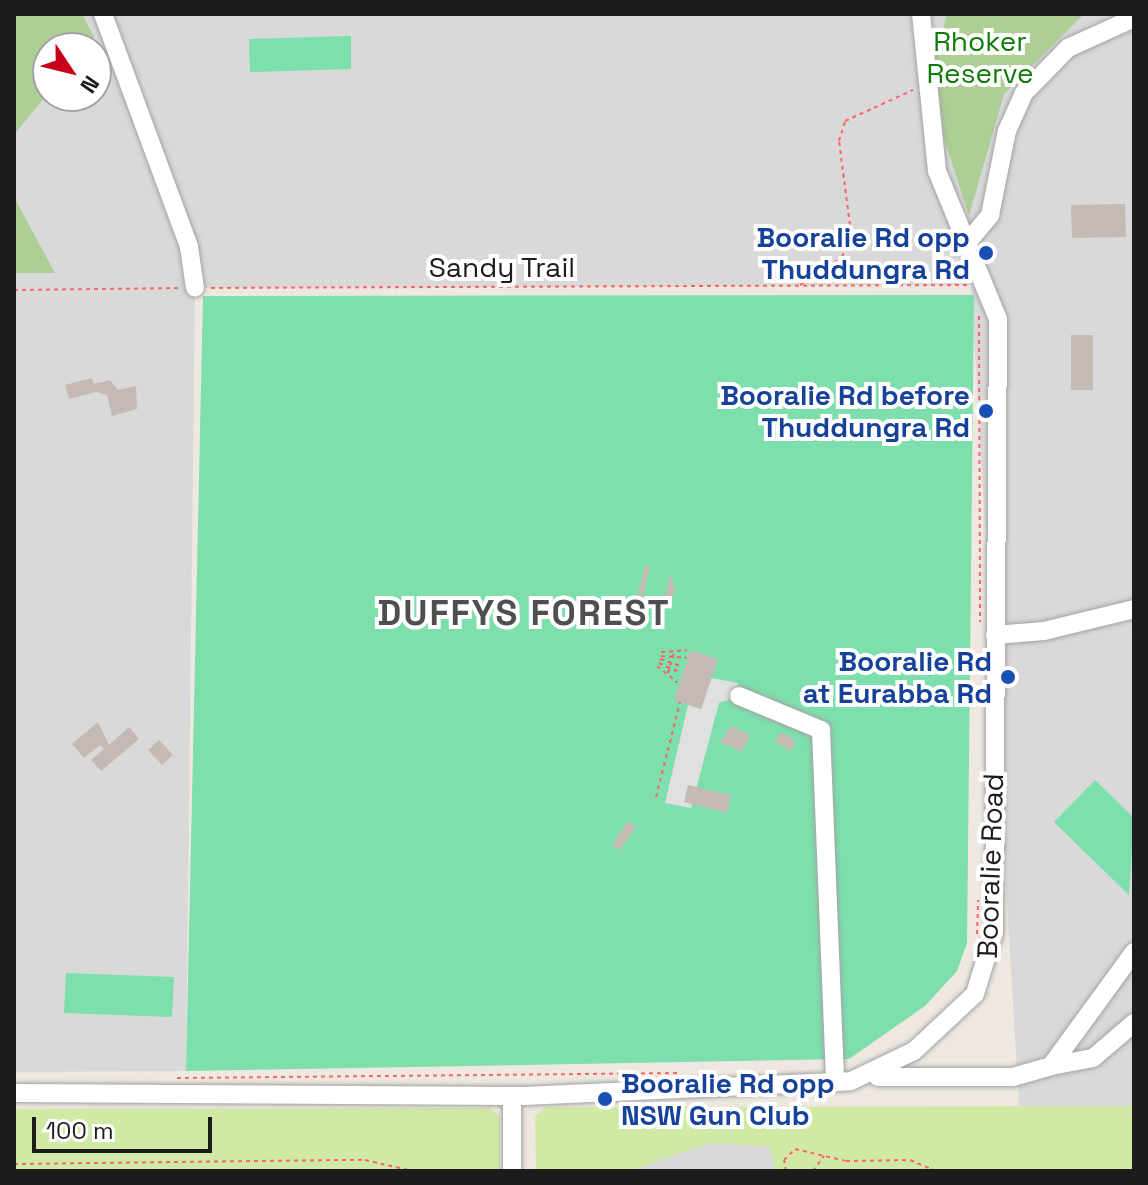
<!DOCTYPE html>
<style>
body{margin:0}
#map{position:relative;width:1148px;height:1185px;overflow:hidden;background:#eee8e1;font-family:"Space Grotesk",sans-serif}
div>[style]{position:absolute}
[style*='--x']{left:calc(var(--x)*1px);top:calc(var(--y)*1px);width:calc(var(--w)*1px);rotate:calc(var(--a)*1deg)}
.residential>*{inset:0;background:#dad9d9}
.grass>*{inset:0;background:#d0eaa5}
.forest>*{inset:0;background:#adce95}
.pitch>*{inset:0;background:#7cdfac}
.parking>*{inset:0;background:#e0e0e0}
.building>*{inset:0;background:#c5b9b4}
.path>*{height:2px;margin-top:-1px;transform-origin:0;background:repeating-linear-gradient(90deg,#fc6368 0 4px,transparent 0 8px)}
.roads{filter:drop-shadow(0 0 2px #a3a3a3) drop-shadow(0 0 2px #a3a3a3)}
.minor>*{height:18px;margin:-9px;padding:0 9px;transform-origin:9px;border-radius:9px;background:#fff}
.dots>*{width:22px;height:22px;translate:-50% -50%;box-sizing:border-box;border:4px solid #fff;border-radius:50%}
span{translate:-50% -50%;white-space:nowrap;text-align:center;line-height:1.15;-webkit-text-stroke:8px #fff;paint-order:stroke}
.park-label{font-size:28px;color:#0f7b09}
.transit-label{font-size:28px;color:#164399;font-weight:700}
.right{translate:-100% -50%;text-align:right}
.left{translate:0 -50%;text-align:left}
.street-label{font-size:28px;color:#1c1c1c}
.district-label{font-size:36px;color:#4f4f4f;font-weight:700;letter-spacing:2px}
.frame{position:absolute;inset:0;border:16px solid #1c1c1c;pointer-events:none}
.north{position:absolute;left:32px;top:32px;width:80px;height:80px;box-sizing:border-box;background:#fff;border:2px solid #a4a4a4;border-radius:50%;rotate:125deg;font-size:22px;font-weight:700;line-height:32px;text-align:center;color:#1c1c1c}
.north::after{content:'';display:block;margin:auto;width:28px;height:36px;background:#c8001b;clip-path:polygon(50% 0,100% 100%,50% 72%,0 100%)}
.scale{position:absolute;left:32px;top:1117px;width:180px;height:36px;box-sizing:border-box;border:4px solid #1c1c1c;border-top:0;padding-left:10px;font-size:24px;line-height:28px;white-space:nowrap;color:#1c1c1c;-webkit-text-stroke:6px #fff;paint-order:stroke}
</style>
<div id="map">
<div class="residential">
<i style="clip-path:polygon(evenodd,14px 14px,1134px 14px,1134px 1106px,1019px 1106px,971px 285px,195px 288px,186px 1071px,14px 1072px,14px 14px,48px 48px,96px 48px,96px 96px,48px 96px,48px 48px)"></i>
<i style="clip-path:polygon(709px 1143px,769px 1146px,776px 1171px,630px 1171px)"></i>
</div>
<div class="grass">
<i style="clip-path:polygon(1134px 1106px,1134px 1171px,776px 1171px,769px 1146px,709px 1143px,630px 1171px,536px 1171px,535px 1117px,545px 1107px)"></i>
<i style="clip-path:polygon(490px 1108px,500px 1117px,500px 1171px,14px 1171px,14px 1109px)"></i>
</div>
<div class="forest">
<i style="clip-path:polygon(14px 14px,82px 14px,94px 37px,85px 48px,48px 48px,48px 93px,14px 135px)"></i>
<i style="clip-path:polygon(947px 14px,1084px 14px,1004px 94px,969px 216px,944px 138px,935px 57px)"></i>
<i style="clip-path:polygon(14px 197px,55px 273px,56px 273px,14px 273px)"></i>
</div>
<div class="pitch">
<i style="clip-path:polygon(351px 36px,351px 69px,250px 72px,249px 39px)"></i>
<i style="clip-path:polygon(974px 295px,967px 943px,957px 971px,925px 1006px,849px 1059px,186px 1071px,203px 296px)"></i>
<i style="clip-path:polygon(1095px 780px,1134px 818px,1129px 895px,1054px 822px)"></i>
<i style="clip-path:polygon(66px 973px,174px 977px,172px 1017px,64px 1013px)"></i>
</div>
<div class="parking">
<i style="clip-path:polygon(711px 678px,738px 683px,739px 696px,719px 703px,691px 808px,665px 803px,688px 705px,701px 709px)"></i>
</div>
<div class="building">
<i style="clip-path:polygon(1125px 204px,1126px 237px,1072px 238px,1071px 205px)"></i>
<i style="clip-path:polygon(1071px 335px,1093px 335px,1093px 390px,1071px 390px)"></i>
<i style="clip-path:polygon(92px 378px,94px 384px,110px 380px,118px 390px,136px 386px,137px 409px,112px 416px,107px 395px,96px 392px,69px 399px,65px 385px)"></i>
<i style="clip-path:polygon(645px 566px,650px 567px,641px 604px,636px 602px)"></i>
<i style="clip-path:polygon(671px 573px,675px 592px,668px 608px,662px 606px)"></i>
<i style="clip-path:polygon(691px 650px,718px 659px,701px 709px,674px 700px)"></i>
<i style="clip-path:polygon(98px 722px,109px 745px,129px 727px,139px 739px,101px 771px,91px 760px,104px 749px,100px 745px,84px 758px,72px 744px)"></i>
<i style="clip-path:polygon(731px 726px,750px 735px,742px 752px,720px 742px)"></i>
<i style="clip-path:polygon(781px 732px,796px 741px,790px 751px,775px 742px)"></i>
<i style="clip-path:polygon(159px 740px,173px 755px,162px 765px,148px 750px)"></i>
<i style="clip-path:polygon(688px 785px,731px 795px,727px 813px,684px 802px)"></i>
<i style="clip-path:polygon(628px 821px,636px 827px,620px 850px,612px 845px)"></i>
</div>
<div class="path">
<i style="--x:946;--y:235;--w:24;--a:68"></i>
<i style="--x:800;--y:285;--w:50;--a:-33.7"></i>
<i style="--x:842;--y:257;--w:26;--a:-69"></i>
<i style="--x:851;--y:233;--w:93;--a:-97.4"></i>
<i style="--x:839;--y:141;--w:21;--a:-73"></i>
<i style="--x:845;--y:121;--w:75;--a:-24.5"></i>
<i style="--x:211;--y:288;--w:758;--a:-0.23"></i>
<i style="--x:14;--y:290;--w:167;--a:-0.7"></i>
<i style="--x:979;--y:316;--w:306;--a:89.8"></i>
<i style="--x:661;--y:652;--w:26;--a:-4"></i>
<i style="--x:661;--y:656;--w:26;--a:4"></i>
<i style="--x:660;--y:659;--w:24;--a:19"></i>
<i style="--x:659;--y:663;--w:24;--a:24"></i>
<i style="--x:657;--y:666;--w:26;--a:39"></i>
<i style="--x:668;--y:673;--w:22;--a:-74"></i>
<i style="--x:656;--y:797;--w:98;--a:-75.8"></i>
<i style="--x:977;--y:934;--w:34;--a:-88"></i>
<i style="--x:177;--y:1078;--w:502;--a:-0.57"></i>
<i style="--x:14;--y:1164;--w:351;--a:-0.7"></i>
<i style="--x:365;--y:1160;--w:49;--a:12.9"></i>
<i style="--x:786;--y:1171;--w:11;--a:-100"></i>
<i style="--x:784;--y:1160;--w:16;--a:-45"></i>
<i style="--x:795;--y:1149;--w:52;--a:13.2"></i>
<i style="--x:846;--y:1161;--w:64;--a:-0.9"></i>
<i style="--x:910;--y:1160;--w:28;--a:23"></i>
<i style="--x:813;--y:1171;--w:19;--a:-54"></i>
</div>
<div class="roads">
<div class="minor">
<i style="--x:103;--y:14;--w:248;--a:69.7"></i>
<i style="--x:189;--y:247;--w:41;--a:81.7"></i>
<i style="--x:966;--y:244;--w:38;--a:-50"></i>
<i style="--x:990;--y:215;--w:86;--a:-78.6"></i>
<i style="--x:1007;--y:131;--w:42;--a:-65.9"></i>
<i style="--x:1024;--y:93;--w:63;--a:-45.6"></i>
<i style="--x:1068;--y:48;--w:72;--a:-24.4"></i>
<i style="--x:995;--y:635;--w:49;--a:-4.7"></i>
<i style="--x:1044;--y:631;--w:93;--a:-13.7"></i>
<i style="--x:739;--y:696;--w:89;--a:22.5"></i>
<i style="--x:821;--y:730;--w:351;--a:87.7"></i>
<i style="--x:1134;--y:952;--w:141;--a:126.1"></i>
<i style="--x:1051;--y:1066;--w:43;--a:-10.8"></i>
<i style="--x:1093;--y:1058;--w:54;--a:-40.5"></i>
<i style="--x:878;--y:1077;--w:135;--a:0"></i>
<i style="--x:1013;--y:1077;--w:40;--a:-16"></i>
<i style="--x:14;--y:1093;--w:510;--a:0.34"></i>
<i style="--x:524;--y:1096;--w:327;--a:-2.6"></i>
<i style="--x:851;--y:1081;--w:70;--a:-25.5"></i>
<i style="--x:914;--y:1051;--w:83;--a:-43.1"></i>
<i style="--x:975;--y:994;--w:65;--a:-73"></i>
<i style="--x:994;--y:932;--w:613;--a:-89.63"></i>
<i style="--x:998;--y:319;--w:160;--a:-112.4"></i>
<i style="--x:937;--y:171;--w:158;--a:-95.8"></i>
<i style="--x:512;--y:1096;--w:75;--a:90"></i>
</div>
</div>
<div class="dots">
<i style="left:986px;top:253px;background:#1a4fb4"></i>
<i style="left:986px;top:411px;background:#1a4fb4"></i>
<i style="left:1008px;top:677px;background:#1a4fb4"></i>
<i style="left:605px;top:1099px;background:#1a4fb4"></i>
</div>
<div class="park-label">
<span style="left:980px;top:57px">Rhoker<br>Reserve</span>
</div>
<div class="transit-label">
<span class="right" style="left:970px;top:253px">Booralie Rd opp<br>Thuddungra Rd</span>
<span class="right" style="left:970px;top:411px">Booralie Rd before<br>Thuddungra Rd</span>
<span class="right" style="left:992px;top:677px">Booralie Rd<br>at Eurabba Rd</span>
<span class="left" style="left:621px;top:1099px">Booralie Rd opp<br>NSW Gun Club</span>
</div>
<div class="street-label">
<span style="left:502px;top:267px">Sandy Trail</span>
<span style="left:990px;top:866px;rotate:-88deg">Booralie Road</span>
</div>
<div class="district-label">
<span style="left:524px;top:614px">DUFFYS FOREST</span>
</div>
<div class="frame"></div>
<div class="north">N</div>
<div class="scale">100 m</div>
</div>
